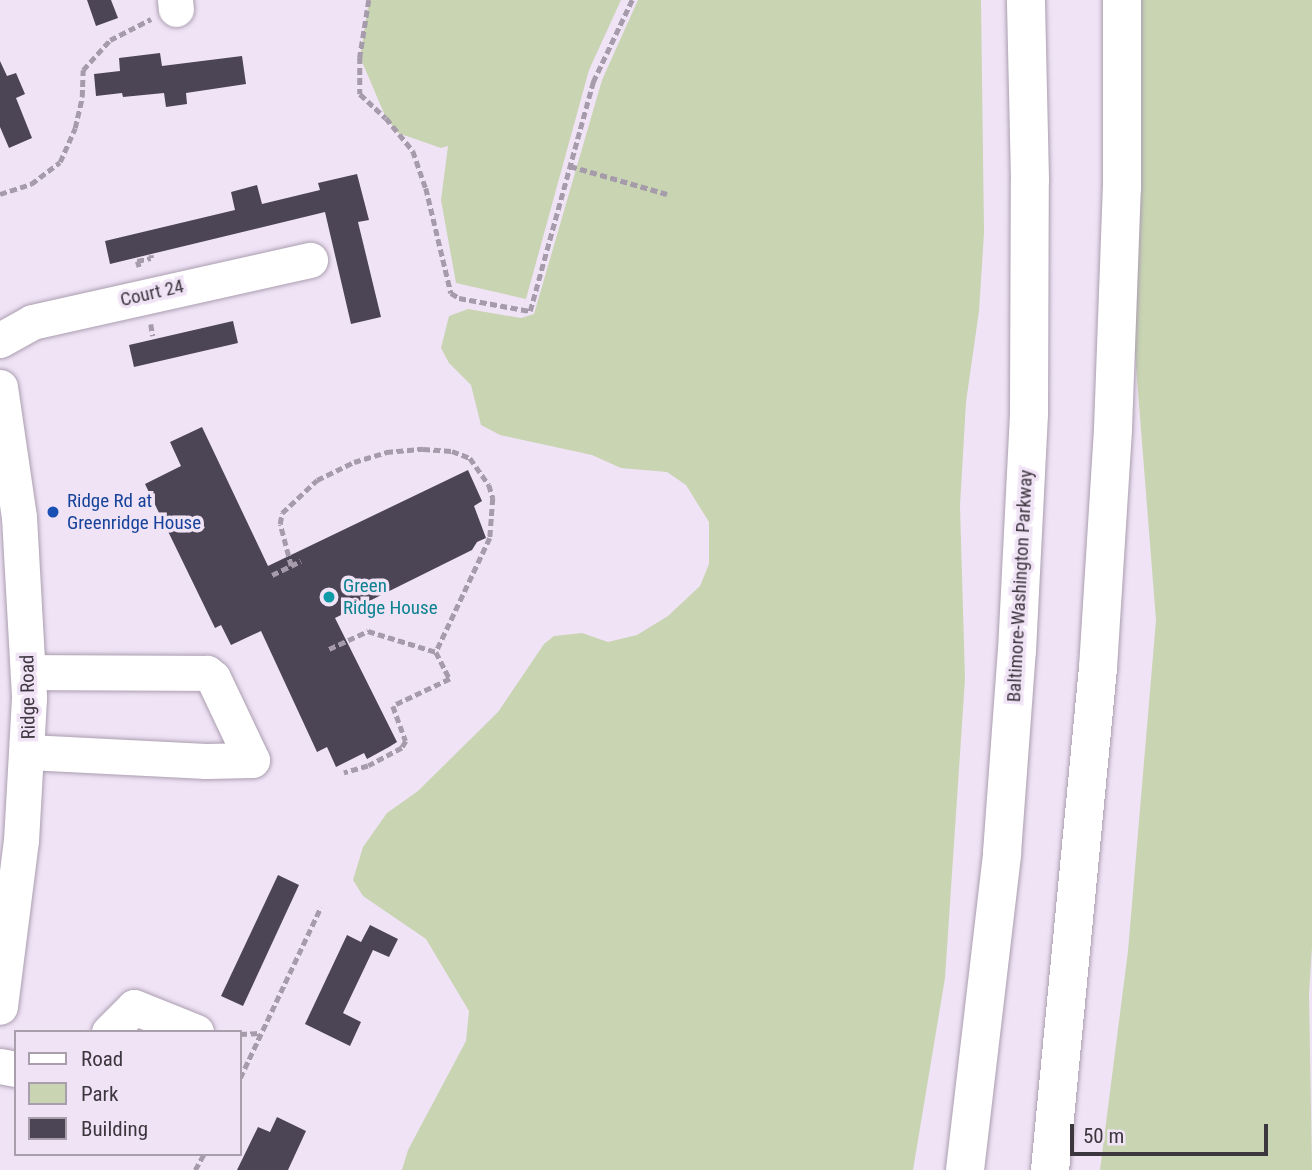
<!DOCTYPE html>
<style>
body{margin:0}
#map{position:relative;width:1312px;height:1170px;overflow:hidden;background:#f0e3f6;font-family:"Roboto Condensed",sans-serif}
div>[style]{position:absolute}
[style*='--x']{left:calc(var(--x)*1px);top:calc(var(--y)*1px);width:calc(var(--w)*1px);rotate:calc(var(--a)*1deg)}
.green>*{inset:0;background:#c8d4b2}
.building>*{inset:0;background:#4b4556}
.path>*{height:4.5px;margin-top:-2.25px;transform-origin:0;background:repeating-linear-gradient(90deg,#a59baa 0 7px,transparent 0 10.5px)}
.roads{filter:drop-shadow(0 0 2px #aa9eb0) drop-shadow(0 0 2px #aa9eb0)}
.minor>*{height:35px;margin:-17.5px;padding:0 17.5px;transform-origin:17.5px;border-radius:17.5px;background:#fff}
.highway>*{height:38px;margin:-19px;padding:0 19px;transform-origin:19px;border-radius:19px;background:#fff}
.dots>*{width:19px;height:19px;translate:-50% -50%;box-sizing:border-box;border:4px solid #f0e3f6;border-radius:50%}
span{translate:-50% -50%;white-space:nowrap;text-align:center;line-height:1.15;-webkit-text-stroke:7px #f0e3f6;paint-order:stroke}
.street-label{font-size:19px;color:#3c363e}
.transit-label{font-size:19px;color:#164399}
.left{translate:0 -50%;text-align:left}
.culture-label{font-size:19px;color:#0d838f}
.legend{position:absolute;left:14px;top:1030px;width:228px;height:126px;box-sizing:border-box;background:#f0e3f6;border:2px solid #a89eac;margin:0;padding:9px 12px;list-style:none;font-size:21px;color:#3c363e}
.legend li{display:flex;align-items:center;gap:14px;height:35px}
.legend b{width:35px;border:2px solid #a89eac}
.scale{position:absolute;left:1070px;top:1124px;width:198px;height:32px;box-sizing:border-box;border:4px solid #3c363e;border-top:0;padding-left:9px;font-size:21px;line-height:24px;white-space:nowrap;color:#3c363e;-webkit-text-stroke:5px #f0e3f6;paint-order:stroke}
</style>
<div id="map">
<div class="green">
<i style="clip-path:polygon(369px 0,621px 0,589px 70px,526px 299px,456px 283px,441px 200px,448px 146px,441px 148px,398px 133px,386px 118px,360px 57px)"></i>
<i style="clip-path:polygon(638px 0,981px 0,984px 233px,979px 311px,966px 402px,960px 506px,965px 679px,945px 978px,913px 1170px,402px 1170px,408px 1150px,466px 1041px,469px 1011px,426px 939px,363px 896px,353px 880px,363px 847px,387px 813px,418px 791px,498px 712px,544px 644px,554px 636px,564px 635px,582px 633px,608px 642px,637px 635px,668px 616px,700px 586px,709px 564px,709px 522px,686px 485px,667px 472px,621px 468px,592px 455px,500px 435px,481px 425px,471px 385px,449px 363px,441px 348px,449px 316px,468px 309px,521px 318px,534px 314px,602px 80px)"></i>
<i style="clip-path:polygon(1122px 0,1312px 0,1312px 947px,1309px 994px,1312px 1170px,1100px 1170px,1128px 951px,1156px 620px,1122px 189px)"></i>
</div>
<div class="building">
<i style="clip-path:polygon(87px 0,111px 0,118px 18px,96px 26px)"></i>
<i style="clip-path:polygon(160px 53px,162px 66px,242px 56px,246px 84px,186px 93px,187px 104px,166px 107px,164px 93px,123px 97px,122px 93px,96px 96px,94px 74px,120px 71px,119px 58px)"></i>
<i style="clip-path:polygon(0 61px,7px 76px,16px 73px,25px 94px,16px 98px,32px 138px,9px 148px,0 127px)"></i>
<i style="clip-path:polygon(357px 174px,369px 220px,358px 222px,381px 317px,351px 324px,325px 212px,110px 264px,105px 241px,235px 210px,231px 192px,257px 185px,262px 204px,320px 190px,318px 183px)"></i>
<i style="clip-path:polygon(233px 321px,238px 343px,134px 367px,129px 345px)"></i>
<i style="clip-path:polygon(202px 427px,268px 566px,468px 470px,482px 501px,474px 506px,486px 538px,477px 542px,472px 550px,335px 618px,397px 742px,389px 747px,367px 759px,364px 753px,336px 767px,327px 747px,317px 752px,261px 631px,231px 645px,221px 625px,215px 628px,145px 484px,181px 466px,170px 442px)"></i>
<i style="clip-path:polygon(278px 875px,299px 885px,243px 1006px,221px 996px)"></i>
<i style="clip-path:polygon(370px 925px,398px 939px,389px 957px,373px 950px,343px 1013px,361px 1022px,350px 1046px,305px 1024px,347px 935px,361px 942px)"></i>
<i style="clip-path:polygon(277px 1117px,306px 1131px,288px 1170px,237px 1170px,258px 1127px,270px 1132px)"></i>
</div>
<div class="path">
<i style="--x:369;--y:0;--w:58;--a:99"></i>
<i style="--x:360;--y:57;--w:37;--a:90"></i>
<i style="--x:360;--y:94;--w:35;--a:43"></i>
<i style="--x:386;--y:118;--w:43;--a:50.7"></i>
<i style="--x:413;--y:151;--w:39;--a:71"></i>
<i style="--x:426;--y:188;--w:108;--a:76.6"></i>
<i style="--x:451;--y:293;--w:9;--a:32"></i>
<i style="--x:459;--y:298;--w:72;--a:10.4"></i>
<i style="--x:530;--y:311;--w:238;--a:-74.6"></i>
<i style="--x:593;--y:82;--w:91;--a:-64.6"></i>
<i style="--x:570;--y:166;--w:101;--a:16.1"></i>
<i style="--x:0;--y:194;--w:33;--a:-18"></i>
<i style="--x:31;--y:184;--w:36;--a:-37"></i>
<i style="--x:60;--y:162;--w:37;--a:-66"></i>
<i style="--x:75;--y:128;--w:32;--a:-77"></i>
<i style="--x:82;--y:97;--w:27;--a:-88"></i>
<i style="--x:83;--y:70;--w:40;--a:-48"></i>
<i style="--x:110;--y:40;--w:46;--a:-27.1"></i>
<i style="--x:139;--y:267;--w:6;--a:-108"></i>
<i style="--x:137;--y:261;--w:14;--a:-12"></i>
<i style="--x:151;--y:258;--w:3;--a:-90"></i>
<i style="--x:151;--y:324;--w:12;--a:81"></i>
<i style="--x:291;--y:566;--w:43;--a:-104.7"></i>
<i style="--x:280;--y:524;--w:11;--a:-80"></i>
<i style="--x:282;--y:513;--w:48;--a:-43.3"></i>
<i style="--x:317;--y:480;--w:41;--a:-25.9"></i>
<i style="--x:354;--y:462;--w:34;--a:-17"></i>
<i style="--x:386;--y:452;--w:37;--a:-5"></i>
<i style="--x:423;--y:449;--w:29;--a:4"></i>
<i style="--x:452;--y:451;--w:19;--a:21"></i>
<i style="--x:470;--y:458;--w:33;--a:55"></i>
<i style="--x:489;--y:485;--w:14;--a:73"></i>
<i style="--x:493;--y:498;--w:40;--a:94.3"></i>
<i style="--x:490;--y:538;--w:126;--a:115.3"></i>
<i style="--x:436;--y:652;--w:30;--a:63"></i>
<i style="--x:450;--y:679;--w:63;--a:154.7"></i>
<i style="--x:393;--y:706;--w:37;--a:70"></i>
<i style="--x:406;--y:741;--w:8;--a:120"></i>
<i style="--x:402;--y:748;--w:38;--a:152"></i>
<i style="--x:368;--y:766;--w:25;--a:164"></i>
<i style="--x:272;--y:575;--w:32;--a:-26"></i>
<i style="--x:329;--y:649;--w:43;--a:-24.8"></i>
<i style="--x:368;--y:631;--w:71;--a:17.2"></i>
<i style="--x:240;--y:1034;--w:21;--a:-3"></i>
<i style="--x:240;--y:1078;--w:189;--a:-64.7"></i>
<i style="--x:195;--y:1170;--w:18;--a:-61"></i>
</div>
<div class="roads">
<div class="minor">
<i style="--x:175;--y:0;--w:9;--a:84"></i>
<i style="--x:0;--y:340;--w:37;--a:-29"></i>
<i style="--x:32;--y:322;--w:285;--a:-12.6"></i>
<i style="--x:0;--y:387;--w:131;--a:81.7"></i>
<i style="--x:19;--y:517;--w:181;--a:86.8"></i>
<i style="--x:29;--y:698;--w:142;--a:93.2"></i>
<i style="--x:21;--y:840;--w:168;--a:97.2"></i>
<i style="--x:28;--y:752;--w:178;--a:2.9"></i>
<i style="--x:206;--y:761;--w:46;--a:-1.2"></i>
<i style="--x:252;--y:760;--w:91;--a:-115.4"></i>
<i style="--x:213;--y:678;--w:8;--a:-140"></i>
<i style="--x:207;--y:673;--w:178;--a:-179.7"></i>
<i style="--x:109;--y:1032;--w:35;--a:-45"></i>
<i style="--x:134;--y:1007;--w:67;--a:22"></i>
<i style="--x:0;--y:1066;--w:16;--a:11"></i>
</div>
<div class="highway">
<i style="--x:965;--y:1170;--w:319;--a:-83.3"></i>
<i style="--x:1002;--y:853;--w:203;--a:-85.8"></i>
<i style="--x:1017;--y:651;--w:237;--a:-87.1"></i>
<i style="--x:1029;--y:414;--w:234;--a:-89.8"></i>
<i style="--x:1030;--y:180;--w:180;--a:-91.3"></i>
<i style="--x:1050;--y:1170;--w:504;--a:-84.54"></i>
<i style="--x:1098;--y:668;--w:239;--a:-86.4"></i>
<i style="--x:1113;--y:429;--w:241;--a:-87.9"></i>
<i style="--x:1122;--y:188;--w:188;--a:-90"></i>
</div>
</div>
<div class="dots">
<i style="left:53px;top:512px;background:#1a4fb4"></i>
<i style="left:329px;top:597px;background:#0f9aa8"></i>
</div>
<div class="street-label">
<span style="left:152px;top:293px;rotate:-13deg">Court 24</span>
<span style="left:1020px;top:586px;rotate:-87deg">Baltimore-Washington Parkway</span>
<span style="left:28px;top:697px;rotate:-91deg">Ridge Road</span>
</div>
<div class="transit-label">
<span class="left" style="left:67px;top:512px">Ridge Rd at<br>Greenridge House</span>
</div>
<div class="culture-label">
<span class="left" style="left:343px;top:597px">Green<br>Ridge House</span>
</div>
<ul class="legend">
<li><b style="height:9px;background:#fff"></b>Road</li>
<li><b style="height:19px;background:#c8d4b2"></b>Park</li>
<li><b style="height:19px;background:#4b4556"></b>Building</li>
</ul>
<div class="scale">50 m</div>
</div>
